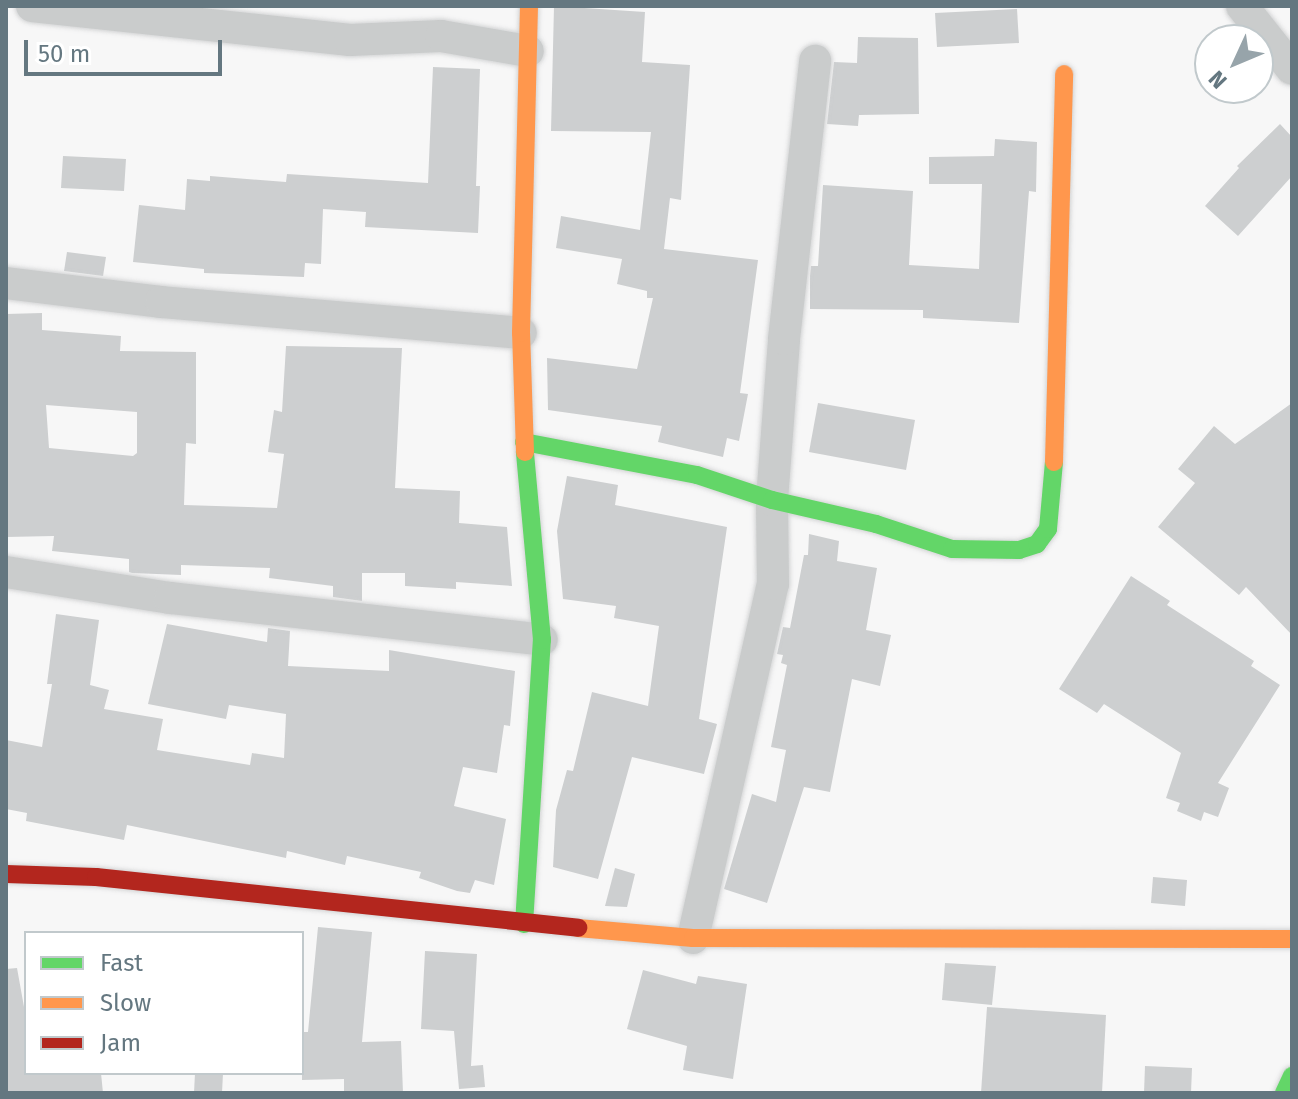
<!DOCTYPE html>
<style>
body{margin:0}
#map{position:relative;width:1298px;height:1099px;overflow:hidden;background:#f7f7f7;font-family:"Fira Sans",sans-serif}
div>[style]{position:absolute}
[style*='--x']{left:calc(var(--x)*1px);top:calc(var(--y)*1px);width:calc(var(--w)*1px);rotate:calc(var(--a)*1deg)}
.building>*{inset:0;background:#cdcfd0}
.roads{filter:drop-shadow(0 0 2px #d3d4d5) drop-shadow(0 0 2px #d3d4d5)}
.street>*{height:32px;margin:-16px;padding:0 16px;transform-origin:16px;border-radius:16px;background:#cacccc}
.fast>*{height:18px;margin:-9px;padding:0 9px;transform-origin:9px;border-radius:9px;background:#63d668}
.slow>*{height:18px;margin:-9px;padding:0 9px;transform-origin:9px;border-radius:9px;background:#ff974d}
.jam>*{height:18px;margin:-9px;padding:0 9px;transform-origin:9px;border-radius:9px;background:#b3261e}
span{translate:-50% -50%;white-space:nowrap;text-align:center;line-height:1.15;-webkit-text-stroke:8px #fff;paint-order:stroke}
.frame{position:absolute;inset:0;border:8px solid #647780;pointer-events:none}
.legend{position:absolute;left:24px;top:931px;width:280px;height:144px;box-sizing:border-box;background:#fff;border:2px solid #c1c9cc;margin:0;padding:10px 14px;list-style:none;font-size:24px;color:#647780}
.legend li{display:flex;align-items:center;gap:16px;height:40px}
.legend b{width:40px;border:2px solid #c1c9cc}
.north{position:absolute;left:1194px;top:24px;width:80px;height:80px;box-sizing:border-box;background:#fff;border:2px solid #c1c9cc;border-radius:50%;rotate:226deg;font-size:22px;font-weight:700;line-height:32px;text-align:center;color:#647780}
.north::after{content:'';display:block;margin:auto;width:28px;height:36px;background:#97a4aa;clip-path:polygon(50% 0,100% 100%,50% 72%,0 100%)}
.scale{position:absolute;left:24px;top:40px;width:198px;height:36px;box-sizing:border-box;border:4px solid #647780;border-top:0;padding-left:10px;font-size:24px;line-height:28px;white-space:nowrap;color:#647780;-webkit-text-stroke:6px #fff;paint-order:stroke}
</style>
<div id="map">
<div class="building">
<i style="clip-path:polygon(554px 6px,645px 12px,642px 62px,690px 65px,681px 200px,670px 198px,664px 249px,758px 260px,740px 393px,748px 394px,739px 441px,727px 438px,723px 457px,658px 442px,662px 426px,548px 410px,547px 358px,637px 369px,653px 298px,647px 298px,647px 291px,617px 284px,622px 259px,556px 248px,561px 216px,640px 230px,651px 132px,551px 131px)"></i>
<i style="clip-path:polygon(1017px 9px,1019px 43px,937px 47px,935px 13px)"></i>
<i style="clip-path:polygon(858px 37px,918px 38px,919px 114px,859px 115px,858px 126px,827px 124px,834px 62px,857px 63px)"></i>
<i style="clip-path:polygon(433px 67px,480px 69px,476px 186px,480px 186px,478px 233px,365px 227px,366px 212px,323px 209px,321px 264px,305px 263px,304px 277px,204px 273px,204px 269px,133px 262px,139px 205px,185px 210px,187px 179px,210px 181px,210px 176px,286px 182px,287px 174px,428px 183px)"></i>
<i style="clip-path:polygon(1280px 124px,1292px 137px,1292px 176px,1238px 236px,1205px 206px,1239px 168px,1237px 166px)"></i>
<i style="clip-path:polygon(995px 139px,1037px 142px,1036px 192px,1029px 191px,1019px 323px,923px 318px,923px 310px,810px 309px,810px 276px,811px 266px,818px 266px,823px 185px,913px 191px,909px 265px,979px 269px,982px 184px,929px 184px,929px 157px,994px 156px)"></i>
<i style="clip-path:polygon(63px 156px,126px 159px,124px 191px,61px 188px)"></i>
<i style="clip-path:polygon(67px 252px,106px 257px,103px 276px,64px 271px)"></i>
<i style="clip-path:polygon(evenodd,42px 313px,42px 330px,121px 336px,120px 351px,196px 352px,196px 444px,186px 443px,184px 505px,277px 508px,284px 454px,268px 452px,274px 410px,282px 412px,286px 346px,402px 348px,395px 488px,460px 491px,459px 523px,507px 527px,512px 586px,456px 582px,456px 589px,405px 586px,405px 573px,362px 573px,362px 601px,333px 597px,333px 586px,269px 578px,270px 568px,181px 565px,181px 575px,132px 573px,129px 572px,129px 559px,52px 551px,54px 536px,6px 537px,6px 314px,42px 313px,46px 405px,137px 412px,137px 453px,133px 456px,49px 448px,46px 405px)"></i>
<i style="clip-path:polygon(818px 403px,915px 420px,906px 470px,809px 452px)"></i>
<i style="clip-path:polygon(1292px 403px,1292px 635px,1246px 587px,1239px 595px,1158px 527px,1195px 483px,1178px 469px,1214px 426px,1235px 444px)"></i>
<i style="clip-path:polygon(567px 476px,618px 485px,615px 505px,727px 527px,699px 719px,717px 724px,704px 774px,632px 757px,598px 879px,553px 867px,556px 810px,567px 770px,573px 771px,592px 692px,648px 706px,659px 626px,614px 618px,616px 606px,563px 599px,557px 531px)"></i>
<i style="clip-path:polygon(809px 534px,839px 541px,837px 561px,877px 568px,866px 630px,891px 635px,880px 686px,852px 679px,830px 792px,804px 787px,767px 903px,724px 889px,752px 794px,776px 802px,786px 750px,771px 747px,787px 665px,781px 663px,783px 655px,777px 654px,783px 627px,790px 628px,804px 555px,808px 555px)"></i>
<i style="clip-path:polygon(1131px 576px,1170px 601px,1167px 605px,1254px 661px,1251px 666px,1280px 685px,1218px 783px,1229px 788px,1218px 817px,1204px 812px,1201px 821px,1177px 811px,1180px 803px,1166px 798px,1181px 753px,1104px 704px,1097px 713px,1059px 689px)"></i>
<i style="clip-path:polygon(56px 614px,99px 620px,90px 685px,109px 690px,104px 709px,163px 719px,157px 750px,250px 765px,252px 753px,284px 758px,286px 714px,229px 705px,226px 719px,148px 704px,167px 624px,267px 642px,268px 628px,290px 631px,288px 666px,389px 671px,389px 650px,515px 671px,510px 726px,504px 725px,497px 773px,463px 767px,454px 806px,506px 819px,494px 885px,475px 880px,470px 893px,457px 891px,419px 878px,421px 872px,347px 856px,345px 865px,287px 851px,286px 858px,127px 825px,124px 840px,26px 821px,27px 813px,6px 809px,6px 740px,42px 747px,52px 684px,47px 684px)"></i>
<i style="clip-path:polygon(615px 868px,635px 874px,627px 907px,605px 906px)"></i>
<i style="clip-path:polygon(1153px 877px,1187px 880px,1185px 906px,1151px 903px)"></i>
<i style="clip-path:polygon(318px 927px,372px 932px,362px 1042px,401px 1041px,403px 1093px,344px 1093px,344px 1079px,302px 1080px,302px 1032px,308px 1032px)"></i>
<i style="clip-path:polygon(425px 951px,477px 954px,471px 1066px,483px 1065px,485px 1087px,459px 1089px,454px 1031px,421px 1029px)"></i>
<i style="clip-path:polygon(945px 963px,996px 966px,992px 1005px,942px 1000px)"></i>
<i style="clip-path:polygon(17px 968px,26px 1018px,26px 1073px,101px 1073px,103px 1093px,6px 1093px,6px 969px)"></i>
<i style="clip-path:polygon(643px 970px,696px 984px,698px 976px,747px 984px,733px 1079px,683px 1070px,687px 1046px,627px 1029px)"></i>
<i style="clip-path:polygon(987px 1007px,1106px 1015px,1102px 1093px,981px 1093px)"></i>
<i style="clip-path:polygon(1145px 1066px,1192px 1068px,1191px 1093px,1144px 1093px)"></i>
<i style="clip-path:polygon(195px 1073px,223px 1073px,222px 1093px,194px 1093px)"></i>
</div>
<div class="roads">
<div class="street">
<i style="--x:32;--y:6;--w:320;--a:6.1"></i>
<i style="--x:350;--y:40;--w:91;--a:-2.5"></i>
<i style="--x:441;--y:36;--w:88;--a:9.8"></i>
<i style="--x:1242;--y:6;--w:80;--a:51.6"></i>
<i style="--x:6;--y:283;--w:156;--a:7"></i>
<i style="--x:161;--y:302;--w:361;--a:4.9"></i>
<i style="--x:6;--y:572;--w:166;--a:9"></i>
<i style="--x:170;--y:598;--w:374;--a:6.4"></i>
<i style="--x:693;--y:938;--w:363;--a:-77.3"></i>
<i style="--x:773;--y:584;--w:84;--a:-90.7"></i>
<i style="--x:772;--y:500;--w:161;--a:-85.7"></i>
<i style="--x:784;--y:339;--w:280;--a:-83.6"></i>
</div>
<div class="fast">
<i style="--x:524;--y:442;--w:176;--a:10.8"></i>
<i style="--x:697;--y:475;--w:79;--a:18.4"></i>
<i style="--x:772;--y:500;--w:107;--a:13"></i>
<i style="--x:876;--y:524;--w:80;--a:18.2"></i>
<i style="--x:952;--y:549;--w:67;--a:0.9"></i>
<i style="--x:1019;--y:550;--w:19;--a:-18"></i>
<i style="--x:1037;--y:544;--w:19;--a:-54"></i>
<i style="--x:1048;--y:529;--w:67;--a:-84.9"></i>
<i style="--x:524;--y:924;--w:285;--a:-86.4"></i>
<i style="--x:542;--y:640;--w:189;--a:-95.2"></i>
<i style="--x:1284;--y:1093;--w:19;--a:-65"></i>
</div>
<div class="slow">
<i style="--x:525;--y:452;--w:119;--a:-91.9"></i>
<i style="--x:521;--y:333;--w:327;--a:-88.6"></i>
<i style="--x:1054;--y:462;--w:388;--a:-88.5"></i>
<i style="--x:578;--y:928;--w:115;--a:5"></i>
<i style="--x:693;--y:938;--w:599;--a:0.1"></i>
</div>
<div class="jam">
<i style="--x:6;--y:874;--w:90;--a:1.9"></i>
<i style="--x:96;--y:877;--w:485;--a:6"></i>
</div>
</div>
<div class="frame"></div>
<ul class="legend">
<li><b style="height:10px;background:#63d668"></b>Fast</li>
<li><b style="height:10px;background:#ff974d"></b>Slow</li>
<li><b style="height:10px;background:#b3261e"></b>Jam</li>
</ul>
<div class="north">N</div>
<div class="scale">50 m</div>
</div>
